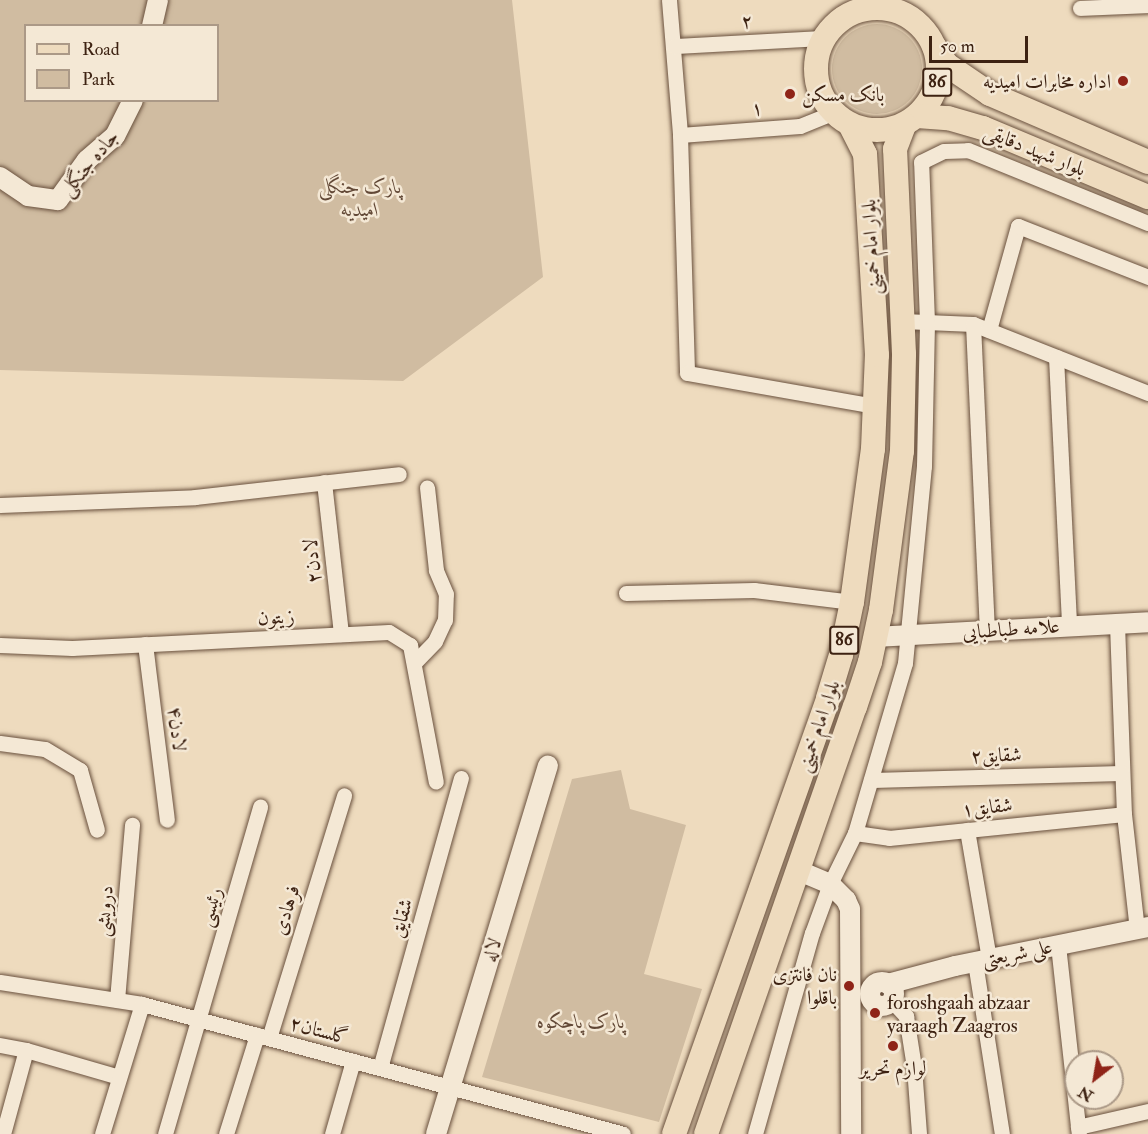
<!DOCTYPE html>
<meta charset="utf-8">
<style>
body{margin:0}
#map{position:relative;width:1148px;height:1134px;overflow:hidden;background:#eedbbe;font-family:"IM FELL Double Pica",Amiri,serif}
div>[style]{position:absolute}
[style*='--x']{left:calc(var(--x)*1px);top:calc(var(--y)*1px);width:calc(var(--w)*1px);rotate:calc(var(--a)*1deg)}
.green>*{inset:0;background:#d0bca1}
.round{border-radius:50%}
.roads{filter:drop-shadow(0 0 2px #69503d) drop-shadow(0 0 2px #69503d)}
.minor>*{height:15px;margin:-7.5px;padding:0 7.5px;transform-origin:7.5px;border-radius:7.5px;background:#f4e8d5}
.tertiary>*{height:20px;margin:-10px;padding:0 10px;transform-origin:10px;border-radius:10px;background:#f4e8d5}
.tertiary>.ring{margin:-10px;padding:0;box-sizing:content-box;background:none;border:20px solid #f4e8d5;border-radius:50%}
.primary>*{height:24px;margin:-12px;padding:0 12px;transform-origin:12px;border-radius:12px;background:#eedbbe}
.primary>.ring{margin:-12px;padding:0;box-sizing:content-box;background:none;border:24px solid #eedbbe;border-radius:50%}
.dots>*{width:16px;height:16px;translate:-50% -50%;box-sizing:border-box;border:3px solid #f4e8d5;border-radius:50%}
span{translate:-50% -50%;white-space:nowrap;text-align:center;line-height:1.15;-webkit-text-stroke:5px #f4e8d5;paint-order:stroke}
.shield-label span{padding:2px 4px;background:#f4e8d5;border:2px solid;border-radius:4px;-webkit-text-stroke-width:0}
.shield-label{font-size:18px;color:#3d2212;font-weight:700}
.street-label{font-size:20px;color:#3d2212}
.poi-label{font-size:20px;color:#3d2212}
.right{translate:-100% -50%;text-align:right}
.left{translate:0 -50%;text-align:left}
.park-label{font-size:20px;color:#624836;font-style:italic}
.legend{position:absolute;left:24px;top:24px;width:195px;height:78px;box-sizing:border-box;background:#f4e8d5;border:2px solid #ab9987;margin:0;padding:8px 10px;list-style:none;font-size:18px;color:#3d2212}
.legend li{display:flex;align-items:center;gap:12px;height:30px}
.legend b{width:30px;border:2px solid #ab9987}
.north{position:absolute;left:1064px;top:1050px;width:60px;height:60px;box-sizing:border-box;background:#f4e8d5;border:2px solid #ab9987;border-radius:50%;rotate:211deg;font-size:16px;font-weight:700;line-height:24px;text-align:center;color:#3d2212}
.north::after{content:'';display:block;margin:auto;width:21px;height:27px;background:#8f2418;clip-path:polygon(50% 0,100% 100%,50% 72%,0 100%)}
.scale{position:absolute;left:929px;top:36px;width:99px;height:27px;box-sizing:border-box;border:3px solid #3d2212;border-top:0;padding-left:8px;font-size:18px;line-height:21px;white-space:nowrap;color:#3d2212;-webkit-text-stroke:4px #f4e8d5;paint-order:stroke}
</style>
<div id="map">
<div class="green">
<i style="clip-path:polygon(evenodd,0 0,512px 0,543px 277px,403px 381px,0 370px,0 0,26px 26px,218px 26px,218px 100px,26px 100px,26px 26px)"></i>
<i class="round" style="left:832px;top:24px;width:90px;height:90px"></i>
<i style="clip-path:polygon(621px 770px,630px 809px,686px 825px,644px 974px,702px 989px,659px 1122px,482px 1077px,572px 779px)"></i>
</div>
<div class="roads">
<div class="minor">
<i style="--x:669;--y:0;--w:135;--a:85.3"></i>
<i style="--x:680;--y:135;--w:238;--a:88.3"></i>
<i style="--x:687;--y:373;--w:191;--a:10"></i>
<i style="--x:1080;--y:8;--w:68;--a:-2.5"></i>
<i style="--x:674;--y:46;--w:150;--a:-3.1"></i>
<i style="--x:680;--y:135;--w:120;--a:-4.3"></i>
<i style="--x:800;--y:126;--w:35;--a:-22"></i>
<i style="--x:903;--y:321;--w:70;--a:2.5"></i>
<i style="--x:973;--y:324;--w:188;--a:21.5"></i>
<i style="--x:973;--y:324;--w:306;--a:87.4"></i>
<i style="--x:989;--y:330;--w:108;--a:-74.4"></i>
<i style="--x:1018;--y:226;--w:140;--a:21.4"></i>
<i style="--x:1056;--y:357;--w:269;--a:87.2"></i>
<i style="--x:324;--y:482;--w:153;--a:83.6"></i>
<i style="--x:0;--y:505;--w:195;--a:-2.3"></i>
<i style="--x:195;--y:497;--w:205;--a:-6.4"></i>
<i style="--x:626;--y:593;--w:128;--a:-1.3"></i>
<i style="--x:754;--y:590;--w:99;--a:7"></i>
<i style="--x:1117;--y:624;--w:190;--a:87.9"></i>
<i style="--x:1124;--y:814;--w:116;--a:83.6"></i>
<i style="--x:145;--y:644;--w:177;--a:82.9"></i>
<i style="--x:0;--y:645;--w:72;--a:2.4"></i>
<i style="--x:72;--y:648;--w:317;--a:-2.9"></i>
<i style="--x:389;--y:632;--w:25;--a:32"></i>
<i style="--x:410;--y:645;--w:139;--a:79.3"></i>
<i style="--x:414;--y:663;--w:30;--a:-46"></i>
<i style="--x:435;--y:641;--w:23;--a:-65"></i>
<i style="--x:445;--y:620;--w:26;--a:-88"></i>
<i style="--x:446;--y:594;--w:26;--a:-113"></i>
<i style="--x:436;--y:570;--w:83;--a:-96.2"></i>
<i style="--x:0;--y:743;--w:45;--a:7.6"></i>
<i style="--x:45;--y:749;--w:41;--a:31"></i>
<i style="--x:80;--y:770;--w:62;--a:74.2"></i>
<i style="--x:871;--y:780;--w:251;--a:-1.6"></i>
<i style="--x:967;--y:830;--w:131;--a:80.3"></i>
<i style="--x:855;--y:833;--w:34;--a:8"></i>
<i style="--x:889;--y:838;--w:236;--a:-5.8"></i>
<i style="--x:1058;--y:945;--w:190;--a:83.7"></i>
<i style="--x:975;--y:962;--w:174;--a:81.1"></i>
<i style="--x:0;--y:982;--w:144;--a:8.8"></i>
<i style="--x:142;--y:1004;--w:498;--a:15.1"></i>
<i style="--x:117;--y:1000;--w:176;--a:-85.1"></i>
<i style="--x:892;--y:1001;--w:21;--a:47"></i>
<i style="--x:906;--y:1016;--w:52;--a:81.1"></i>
<i style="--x:914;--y:1067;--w:67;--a:85.7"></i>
<i style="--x:269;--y:1038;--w:254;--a:-72.8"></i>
<i style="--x:0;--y:1045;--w:26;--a:11"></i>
<i style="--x:380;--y:1068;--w:301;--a:-74.4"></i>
<i style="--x:1078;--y:1127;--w:72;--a:-12.9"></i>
<i style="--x:3;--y:1134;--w:87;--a:-74.7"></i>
<i style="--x:26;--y:1050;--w:97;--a:16.2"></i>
<i style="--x:102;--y:1134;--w:136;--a:-72.9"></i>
<i style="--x:165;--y:1134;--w:341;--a:-73.8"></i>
<i style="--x:226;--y:1134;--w:104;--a:-72.6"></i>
<i style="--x:332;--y:1134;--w:76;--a:-74"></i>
<i style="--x:755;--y:1134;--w:209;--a:-74.2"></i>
<i style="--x:812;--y:933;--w:52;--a:-69.8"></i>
<i style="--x:830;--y:884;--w:57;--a:-63.9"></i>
<i style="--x:855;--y:833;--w:177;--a:-73.6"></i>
<i style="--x:905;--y:663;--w:198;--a:-84.5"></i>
<i style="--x:924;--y:466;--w:144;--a:-88.8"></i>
<i style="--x:927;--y:322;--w:160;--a:-92.1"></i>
<i style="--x:921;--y:162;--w:25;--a:-26"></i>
<i style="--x:944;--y:151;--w:24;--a:-2"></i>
<i style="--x:968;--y:150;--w:194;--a:22.1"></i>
</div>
<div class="tertiary">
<i style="--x:152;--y:26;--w:27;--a:-77"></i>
<i style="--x:0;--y:177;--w:34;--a:34"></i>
<i style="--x:28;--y:196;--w:30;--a:8"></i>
<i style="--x:58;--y:200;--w:49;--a:-54.1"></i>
<i style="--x:87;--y:160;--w:37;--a:-41"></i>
<i style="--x:115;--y:136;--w:40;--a:-63.4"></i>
<i style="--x:875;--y:637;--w:273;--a:-3.1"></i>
<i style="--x:797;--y:870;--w:36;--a:23"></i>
<i style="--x:830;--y:884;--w:23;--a:45"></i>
<i style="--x:846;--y:900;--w:10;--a:66"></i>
<i style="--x:850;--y:909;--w:225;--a:89.7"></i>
<i class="ring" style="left:870px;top:982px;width:4px;height:4px"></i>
<i style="--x:888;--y:984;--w:69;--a:-15"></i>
<i style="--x:955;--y:966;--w:197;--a:-11.4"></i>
<i style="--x:436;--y:1134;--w:385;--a:-73.1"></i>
</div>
<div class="primary">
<i class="ring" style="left:816px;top:8px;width:98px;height:98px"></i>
<i style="--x:934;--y:46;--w:23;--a:56"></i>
<i style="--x:947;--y:65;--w:52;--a:34"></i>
<i style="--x:990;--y:94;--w:172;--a:23.3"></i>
<i style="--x:917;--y:116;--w:31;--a:4"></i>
<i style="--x:948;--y:118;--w:36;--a:16"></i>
<i style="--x:983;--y:128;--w:179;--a:22.7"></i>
<i style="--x:674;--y:1134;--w:462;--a:-70.5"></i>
<i style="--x:828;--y:698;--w:45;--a:-73.2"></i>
<i style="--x:841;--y:655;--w:54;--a:-78.3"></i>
<i style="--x:852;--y:602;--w:154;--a:-82.2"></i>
<i style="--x:873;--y:449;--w:94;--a:-87.6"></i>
<i style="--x:877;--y:355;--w:201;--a:-93.4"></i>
<i style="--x:865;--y:154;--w:33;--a:-117"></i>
<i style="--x:706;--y:1134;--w:452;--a:-70.8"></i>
<i style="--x:855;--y:707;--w:47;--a:-71.6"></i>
<i style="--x:870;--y:662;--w:53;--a:-78.1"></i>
<i style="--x:881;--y:610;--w:160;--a:-82.5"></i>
<i style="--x:902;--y:451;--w:97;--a:-88.8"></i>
<i style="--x:904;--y:354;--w:205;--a:-92.5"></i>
<i style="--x:895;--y:149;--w:26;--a:-69"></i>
</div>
</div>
<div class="dots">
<i style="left:1123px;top:81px;background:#8f2418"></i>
<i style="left:790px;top:94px;background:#8f2418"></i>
<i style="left:849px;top:986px;background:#8f2418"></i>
<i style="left:875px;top:1013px;background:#8f2418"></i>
<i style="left:893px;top:1046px;background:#8f2418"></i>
</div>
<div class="shield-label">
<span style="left:937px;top:82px">86</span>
<span style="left:844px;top:640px">86</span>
</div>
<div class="street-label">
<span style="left:747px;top:21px;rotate:-3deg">۲</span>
<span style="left:757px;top:108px;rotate:-4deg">۱</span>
<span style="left:1035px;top:150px;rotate:22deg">بلوار شهید دقایقی</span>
<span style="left:89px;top:163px;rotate:-50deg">جاده جنگلی</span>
<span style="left:871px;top:247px;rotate:-93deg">بلوار امام خمینی</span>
<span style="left:312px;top:561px;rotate:-96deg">لادن۲</span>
<span style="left:276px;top:617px;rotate:-3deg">زیتون</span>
<span style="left:1011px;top:629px;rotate:-4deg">علامه طباطبایی</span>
<span style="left:818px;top:726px;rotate:-71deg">بلوار امام خمینی</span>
<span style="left:177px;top:729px;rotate:83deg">لادن۴</span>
<span style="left:996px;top:755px;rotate:-2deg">شقایق۲</span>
<span style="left:987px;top:807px;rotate:-6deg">شقایق۱</span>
<span style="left:210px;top:907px;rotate:-74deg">رئیسی</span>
<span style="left:286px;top:910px;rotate:-73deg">فرهادی</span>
<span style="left:104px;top:911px;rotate:-85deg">درویشی</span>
<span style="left:401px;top:918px;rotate:-74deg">شقایق</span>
<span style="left:492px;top:950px;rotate:-73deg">لاله</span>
<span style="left:1017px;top:953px;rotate:-11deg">علی شریعتی</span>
<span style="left:319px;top:1030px;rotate:15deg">گلستان۲</span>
</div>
<div class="poi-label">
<span class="right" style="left:1111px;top:81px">اداره مخابرات امیدیه</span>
<span class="left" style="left:802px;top:94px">بانک مسکن</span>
<span class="right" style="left:837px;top:986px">نان فانتزی<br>باقلوا</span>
<span class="left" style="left:887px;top:1014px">foroshgaah abzaar<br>yaraagh Zaagros</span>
<span style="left:893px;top:1068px">لوازم تحریر</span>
</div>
<div class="park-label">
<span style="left:360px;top:198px">پارک جنگلی<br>امیدیه</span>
<span style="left:581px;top:1021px">پارک پاچکوه</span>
</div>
<ul class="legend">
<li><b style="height:8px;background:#eedbbe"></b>Road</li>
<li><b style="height:16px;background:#d0bca1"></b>Park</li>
</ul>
<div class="north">N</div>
<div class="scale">50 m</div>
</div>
